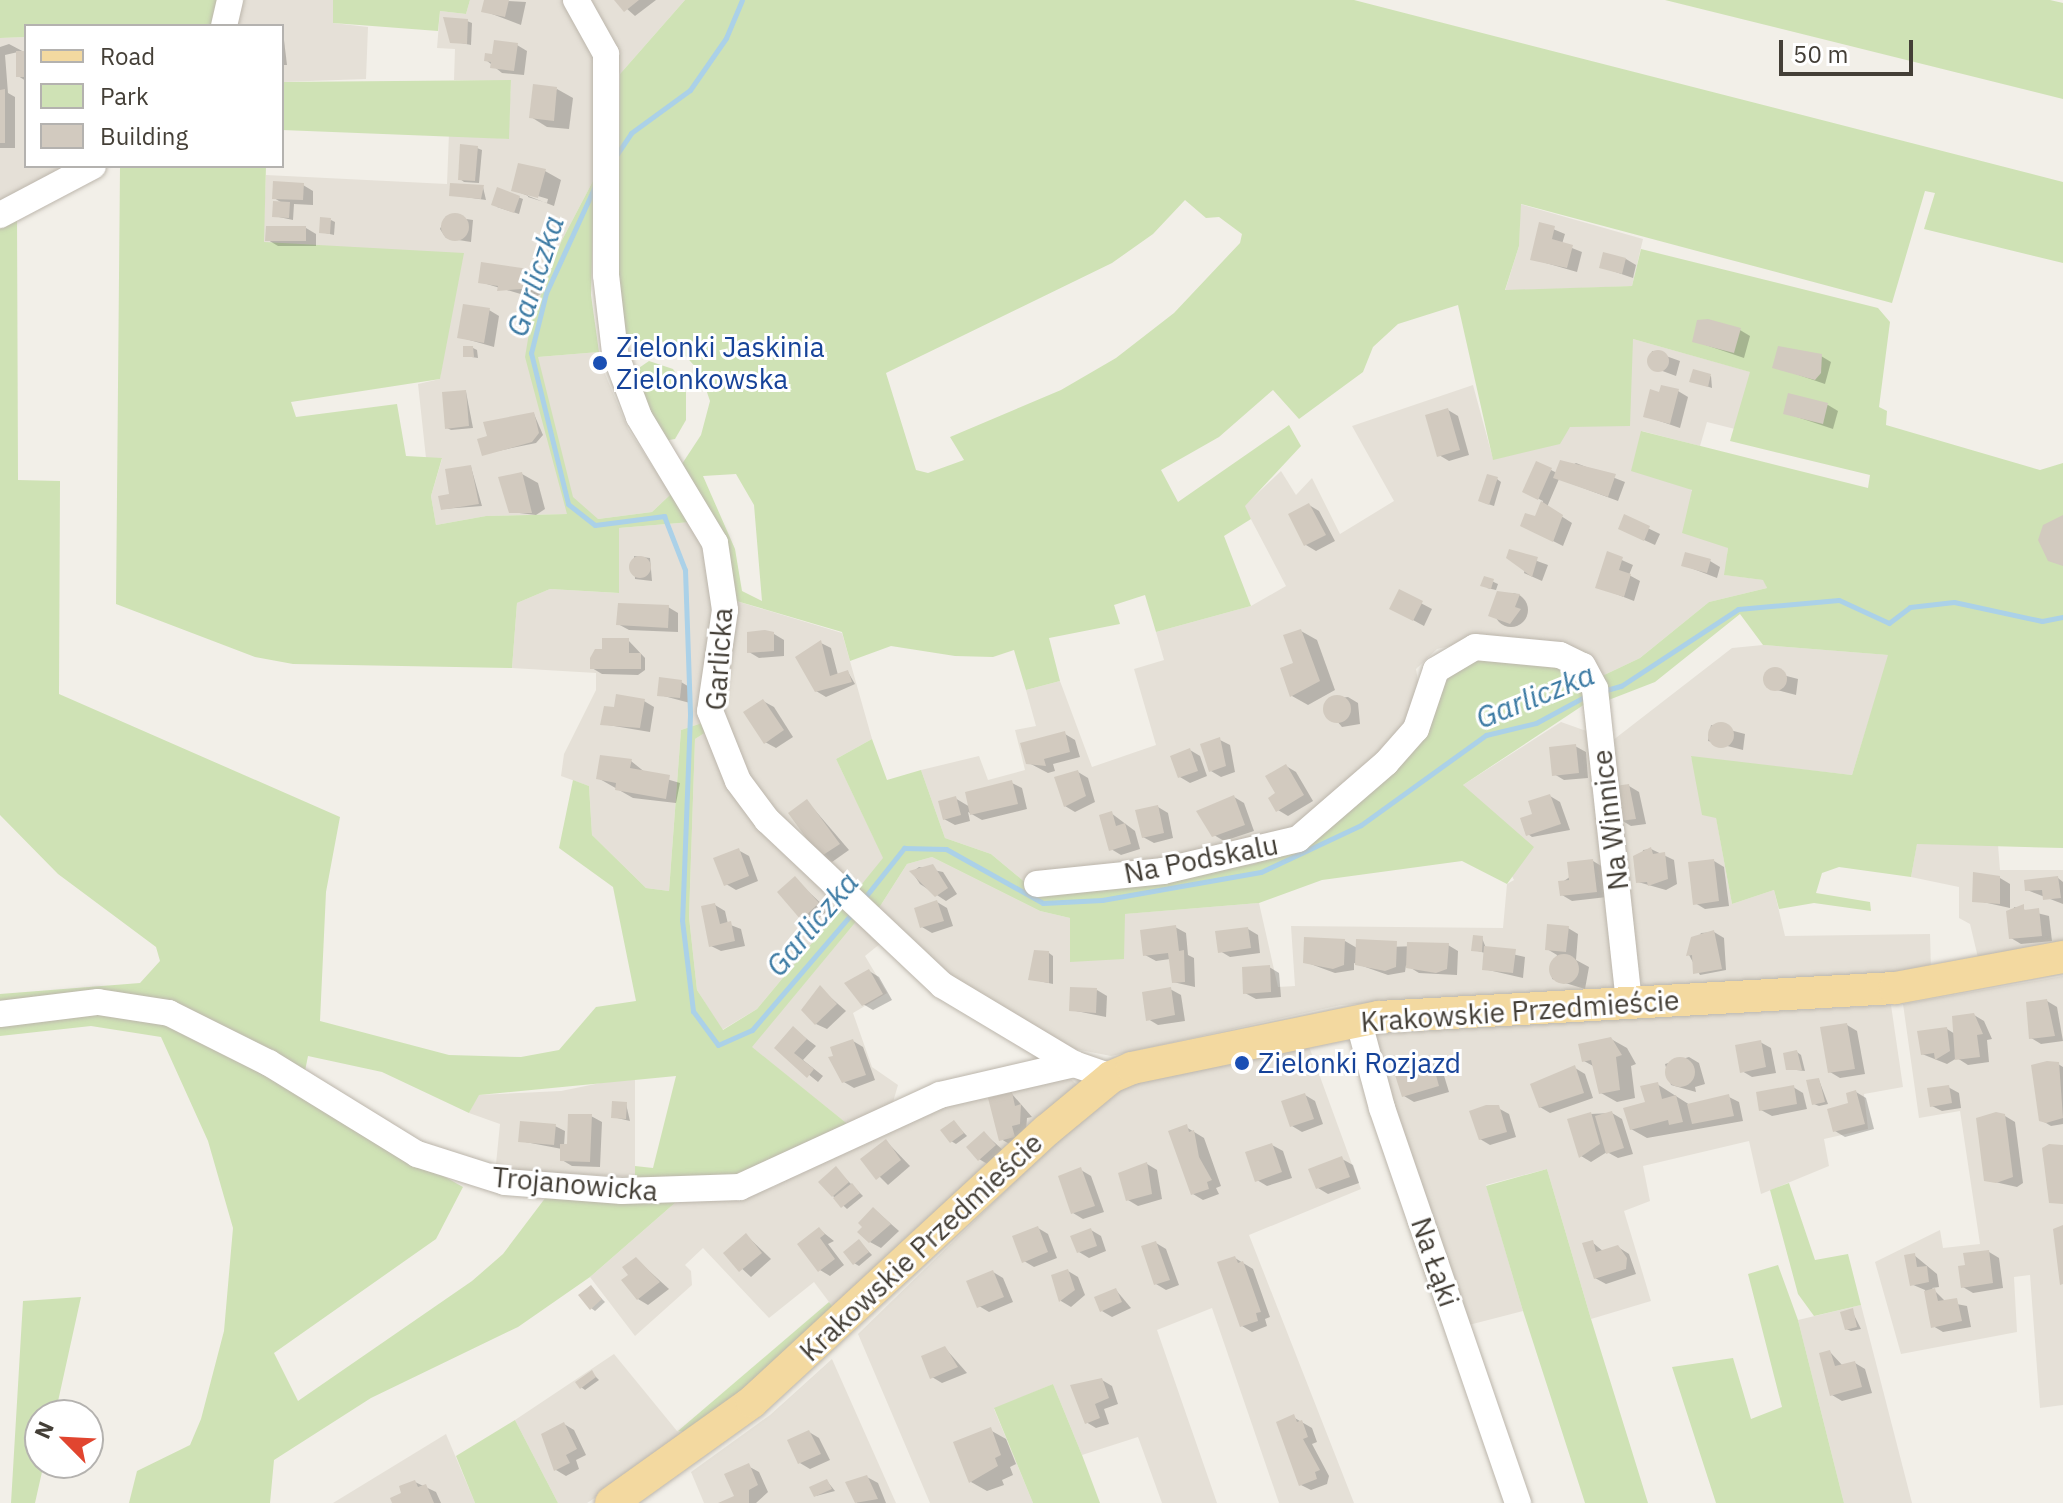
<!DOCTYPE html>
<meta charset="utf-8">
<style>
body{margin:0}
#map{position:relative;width:2063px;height:1503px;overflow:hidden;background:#f2efe8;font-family:"IBM Plex Sans",sans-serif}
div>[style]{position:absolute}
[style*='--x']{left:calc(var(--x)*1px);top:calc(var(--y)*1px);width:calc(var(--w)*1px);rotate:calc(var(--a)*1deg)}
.residential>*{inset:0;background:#e5e0d7}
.green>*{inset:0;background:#cfe2b5}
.shadow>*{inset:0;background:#0003}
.round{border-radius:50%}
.stream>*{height:5px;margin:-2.5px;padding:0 2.5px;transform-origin:2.5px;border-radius:2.5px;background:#abd1e8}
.building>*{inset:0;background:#d2cabf}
.roads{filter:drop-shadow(0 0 2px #bcb6ac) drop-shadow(0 0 2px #bcb6ac)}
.minor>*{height:26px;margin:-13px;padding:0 13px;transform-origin:13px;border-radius:13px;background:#fff}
.major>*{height:32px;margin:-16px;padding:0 16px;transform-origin:16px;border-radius:16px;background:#f3d9a0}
.dots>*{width:22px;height:22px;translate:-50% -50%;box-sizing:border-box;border:4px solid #fff;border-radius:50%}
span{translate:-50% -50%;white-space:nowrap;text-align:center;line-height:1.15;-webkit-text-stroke:6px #fff;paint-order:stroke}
.transit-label{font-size:28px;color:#164399}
.left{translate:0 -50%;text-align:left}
.street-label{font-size:28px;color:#443f37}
.water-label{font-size:30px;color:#3d7ba4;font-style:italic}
.legend{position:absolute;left:24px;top:24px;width:260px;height:144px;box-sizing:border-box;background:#fff;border:2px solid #b4b2af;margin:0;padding:10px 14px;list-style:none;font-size:24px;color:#443f37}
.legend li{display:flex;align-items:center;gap:16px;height:40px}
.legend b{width:40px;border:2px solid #b4b2af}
.north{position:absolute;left:24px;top:1399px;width:80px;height:80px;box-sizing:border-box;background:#fff;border:2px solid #b4b2af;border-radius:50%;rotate:294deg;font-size:22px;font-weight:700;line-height:32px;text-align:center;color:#443f37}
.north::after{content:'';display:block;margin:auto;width:28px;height:36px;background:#e1452f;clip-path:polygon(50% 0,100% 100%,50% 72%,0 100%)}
.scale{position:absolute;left:1779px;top:40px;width:134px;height:36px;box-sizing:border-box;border:4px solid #443f37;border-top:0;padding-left:10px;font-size:24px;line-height:28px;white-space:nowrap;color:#443f37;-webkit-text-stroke:6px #fff;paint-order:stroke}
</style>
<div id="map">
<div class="residential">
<i style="clip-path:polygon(234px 0,333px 0,333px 23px,368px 27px,366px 79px,282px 82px,282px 26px,232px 26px)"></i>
<i style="clip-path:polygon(470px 0,565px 0,596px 53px,594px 179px,561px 242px,531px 321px,538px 357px,599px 352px,597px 369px,603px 369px,628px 429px,671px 494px,652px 512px,598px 519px,567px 514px,486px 516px,436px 525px,431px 496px,442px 459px,426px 458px,418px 384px,440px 379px,444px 346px,263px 242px,266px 175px,447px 184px,449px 133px,508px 139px,511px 81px,454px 80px,455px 49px,437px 48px,440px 11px,466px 14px)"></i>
<i style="clip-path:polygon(592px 0,685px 0,620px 74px)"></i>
<i style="clip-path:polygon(26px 37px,26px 166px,60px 166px,60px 182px,0 209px,0 38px)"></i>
<i style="clip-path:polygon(1520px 204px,1643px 239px,1632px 286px,1505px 291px,1519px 246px)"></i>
<i style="clip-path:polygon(1633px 339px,1751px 372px,1735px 429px,1707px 422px,1700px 446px,1642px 431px,1692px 491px,1728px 548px,1725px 575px,1764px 580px,1767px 588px,1709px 602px,1640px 658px,1600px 677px,1468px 642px,1437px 649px,1416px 669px,1421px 699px,1408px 729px,1299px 828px,1038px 893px,991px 854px,945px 838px,921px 770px,979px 756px,988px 780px,1025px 770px,1015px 730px,1036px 726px,1026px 690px,1060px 681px,1092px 767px,1156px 745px,1134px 669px,1164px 660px,1156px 632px,1251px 606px,1286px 586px,1244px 506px,1281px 471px,1296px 495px,1312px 478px,1340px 534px,1394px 501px,1352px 426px,1473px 385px,1493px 459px,1570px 427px)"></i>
<i style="clip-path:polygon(691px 522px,709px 563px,712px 609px,702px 723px,681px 730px,669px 891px,646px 888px,592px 835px,589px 786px,561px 776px,564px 754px,596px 690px,596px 673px,512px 668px,517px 603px,550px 589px,618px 593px,619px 528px)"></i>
<i style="clip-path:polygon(733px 600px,842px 633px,872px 739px,836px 759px,884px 859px,857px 890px,768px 809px,732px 751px,720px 697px)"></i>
<i style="clip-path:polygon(1763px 645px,1889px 655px,1852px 775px,1691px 757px,1716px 817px,1732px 904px,1774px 890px,1785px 936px,1930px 934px,1931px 970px,1650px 991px,1636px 977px,1608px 744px,1732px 648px)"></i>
<i style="clip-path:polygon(1561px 722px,1592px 733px,1618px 987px,1341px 1005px,1111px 1056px,1075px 1049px,1011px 1019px,952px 978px,877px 911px,907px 864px,932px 857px,1040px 911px,1070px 918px,1070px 962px,1124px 914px,1259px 903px,1278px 987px,1295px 986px,1291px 926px,1503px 928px,1507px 884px,1514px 880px,1463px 785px)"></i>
<i style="clip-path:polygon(706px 732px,764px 832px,841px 908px,757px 1009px,722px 1030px,697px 990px,689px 917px,695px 739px)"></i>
<i style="clip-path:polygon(1917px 843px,1998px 845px,2000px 870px,2063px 870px,2063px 946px,1979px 962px,1970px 924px,1959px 918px,1959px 887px,1911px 877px)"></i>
<i style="clip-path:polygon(859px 918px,881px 943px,865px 956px,887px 993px,853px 1013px,872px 1067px,898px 1085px,893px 1102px,850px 1126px,751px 1047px)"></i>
<i style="clip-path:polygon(2063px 976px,2063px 1405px,2040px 1408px,2030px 1275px,2014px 1277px,2017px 1332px,1901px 1354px,1875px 1262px,1940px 1230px,1943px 1248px,1980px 1244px,1960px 1111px,1919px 1118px,1903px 1004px)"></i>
<i style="clip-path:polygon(1891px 1005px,1903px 1087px,1864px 1094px,1868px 1129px,1824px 1139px,1829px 1166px,1761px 1194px,1749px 1141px,1643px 1166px,1650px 1201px,1624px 1211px,1651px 1301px,1591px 1319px,1547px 1169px,1486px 1185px,1523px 1311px,1465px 1326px,1368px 1032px)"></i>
<i style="clip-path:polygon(1307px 1041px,1361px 1189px,1249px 1235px,1354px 1503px,1279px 1503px,1212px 1308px,1157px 1330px,1217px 1503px,1162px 1503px,1138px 1437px,1082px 1455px,1053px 1384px,994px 1409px,1033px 1503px,930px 1503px,858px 1334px,1106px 1093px,1146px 1075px)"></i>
<i style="clip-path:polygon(1066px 1074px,1077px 1085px,838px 1314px,814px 1282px,769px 1318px,703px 1248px,685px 1265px,691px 1271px,692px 1285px,635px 1336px,590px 1277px,676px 1202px,737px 1197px,774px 1187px,879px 1125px)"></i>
<i style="clip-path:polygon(635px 1076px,635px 1177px,517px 1171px,496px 1164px,500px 1124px,469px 1113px,478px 1095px,561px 1091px)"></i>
<i style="clip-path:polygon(1861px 1305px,1912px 1503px,1844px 1503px,1798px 1320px)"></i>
<i style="clip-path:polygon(614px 1354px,677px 1431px,694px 1434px,587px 1503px,558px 1503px,515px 1420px)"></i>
<i style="clip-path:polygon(832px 1359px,896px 1503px,704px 1503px,691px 1472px,770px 1415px)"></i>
<i style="clip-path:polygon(446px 1434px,475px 1503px,333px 1503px)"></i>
</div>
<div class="green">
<i style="clip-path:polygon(0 0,221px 0,220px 26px,26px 26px,26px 37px,0 38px)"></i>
<i style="clip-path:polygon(333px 0,470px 0,466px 14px,440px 11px,438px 31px,333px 23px)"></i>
<i style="clip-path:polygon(evenodd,685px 0,1354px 0,2063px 182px,2063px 263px,1924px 229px,1935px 193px,1925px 191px,1892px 303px,1521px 204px,1519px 246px,1505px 290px,1632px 286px,1641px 249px,1878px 308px,1890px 322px,1879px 407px,1887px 411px,1886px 425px,2040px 470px,2063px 463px,2063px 848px,1917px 844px,1911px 877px,1839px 867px,1822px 873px,1816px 893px,1870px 902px,1871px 911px,1814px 903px,1779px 909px,1774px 890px,1732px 904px,1716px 818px,1702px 815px,1691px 756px,1852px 775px,1888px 655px,1763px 645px,1740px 614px,1655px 682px,1606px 701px,1600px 677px,1640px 658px,1709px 602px,1767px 588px,1763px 580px,1724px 575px,1728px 548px,1682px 533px,1692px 490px,1631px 471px,1641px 431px,1868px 488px,1870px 475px,1730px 441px,1750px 372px,1633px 339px,1630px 426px,1570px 427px,1560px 444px,1493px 460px,1458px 305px,1398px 324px,1373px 347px,1363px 372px,1299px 419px,1273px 390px,1219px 437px,1161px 470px,1178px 502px,1289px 425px,1301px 446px,1245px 506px,1251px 519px,1224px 536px,1251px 606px,1156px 632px,1145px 595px,1114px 605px,1120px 624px,1049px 638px,1060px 681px,1026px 690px,1014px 650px,993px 657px,955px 656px,891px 646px,850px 661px,842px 632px,733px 600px,680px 467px,701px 435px,710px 401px,700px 372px,681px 351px,661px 341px,625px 342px,618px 300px,620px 74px,685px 0,1185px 200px,1206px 218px,1219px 217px,1242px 234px,1240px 243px,1174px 313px,1116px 358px,1061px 390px,950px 437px,964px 460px,928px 473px,916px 470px,886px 373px,1112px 263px,1153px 234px,1185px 200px,685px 0,736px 474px,754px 505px,762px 601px,742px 591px,735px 549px,703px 476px,736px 474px)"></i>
<i style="clip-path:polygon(1665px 0,2050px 0,2063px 3px,2063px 99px)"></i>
<i style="clip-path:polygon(511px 80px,509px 139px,282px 130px,282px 82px)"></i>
<i style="clip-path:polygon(120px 166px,266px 166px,264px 242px,464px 253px,440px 379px,291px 402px,296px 417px,397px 404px,406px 456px,442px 458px,431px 496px,436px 525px,486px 516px,567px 514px,525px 357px,531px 321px,561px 242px,594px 179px,591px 295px,599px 352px,538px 357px,573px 497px,598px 519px,652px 512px,671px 494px,691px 522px,619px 528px,619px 593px,550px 589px,517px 603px,512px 668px,293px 664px,255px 657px,116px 604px)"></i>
<i style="clip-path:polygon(17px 212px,18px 480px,60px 481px,59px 694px,340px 817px,326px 892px,320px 1021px,449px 1055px,521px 1057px,559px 1050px,596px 1007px,636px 1001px,613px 887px,559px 848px,573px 780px,589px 786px,592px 835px,646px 888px,669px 891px,681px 730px,702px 723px,706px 732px,695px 739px,689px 917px,697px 990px,723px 1030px,757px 1009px,841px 908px,859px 918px,752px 1047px,850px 1126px,777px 1165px,714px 1184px,635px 1177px,635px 1166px,653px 1168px,676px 1076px,479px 1095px,469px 1113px,382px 1072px,308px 1056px,305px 1071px,153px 998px,0 1004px,0 994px,140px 983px,160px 961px,156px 947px,58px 874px,0 815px,0 220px)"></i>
<i style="clip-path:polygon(649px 361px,673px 369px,686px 390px,686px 420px,675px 439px,663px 441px,633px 372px)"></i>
<i style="clip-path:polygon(1511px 658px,1573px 670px,1588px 702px,1463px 785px,1534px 847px,1507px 884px,1462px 861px,1322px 880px,1259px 903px,1125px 914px,1124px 959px,1070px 962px,1070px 918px,1040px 911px,932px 857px,907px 864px,877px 911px,857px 890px,883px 858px,836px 759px,872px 739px,887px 780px,921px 770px,945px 838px,991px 854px,1038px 893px,1254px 864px,1301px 844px,1443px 681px,1471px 661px)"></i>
<i style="clip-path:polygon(106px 1013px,176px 1026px,463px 1187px,436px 1239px,274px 1353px,298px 1401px,472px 1281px,503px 1254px,546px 1197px,676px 1202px,590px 1277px,518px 1327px,371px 1398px,274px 1460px,270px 1503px,129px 1503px,137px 1471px,190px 1445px,201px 1419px,224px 1331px,233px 1228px,208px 1141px,161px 1037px,91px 1026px,0 1036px,0 1022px)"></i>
<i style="clip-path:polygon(1547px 1169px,1591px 1319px,1648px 1503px,1585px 1503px,1523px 1311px,1486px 1186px)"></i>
<i style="clip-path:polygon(1789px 1183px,1815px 1260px,1848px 1254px,1861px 1305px,1814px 1316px,1798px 1294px,1770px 1190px)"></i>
<i style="clip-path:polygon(1778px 1265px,1798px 1320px,1844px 1503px,1716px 1503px,1672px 1367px,1733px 1358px,1751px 1419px,1782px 1407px,1748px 1274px)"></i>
<i style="clip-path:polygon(81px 1297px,55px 1415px,40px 1415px,40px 1463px,44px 1463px,35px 1503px,11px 1503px,23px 1301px)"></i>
<i style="clip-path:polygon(829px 1302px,838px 1314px,694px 1434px,678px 1431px)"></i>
<i style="clip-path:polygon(1053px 1384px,1082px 1455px,1100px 1503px,1033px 1503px,994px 1408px)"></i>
<i style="clip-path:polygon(515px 1420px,558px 1503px,475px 1503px,456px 1456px)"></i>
</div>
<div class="shadow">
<i style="clip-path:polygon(486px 0,526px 2px,521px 25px,484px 11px)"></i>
<i style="clip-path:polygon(617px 0,656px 0,635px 16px)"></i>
<i style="clip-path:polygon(467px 21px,472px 23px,471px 45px,451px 41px)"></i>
<i style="clip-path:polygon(282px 39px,284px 40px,287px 65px,282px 65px)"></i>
<i style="clip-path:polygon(9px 44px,26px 53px,26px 81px,18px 76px,18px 52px,5px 55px,8px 93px,15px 97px,15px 148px,0 148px,0 47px)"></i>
<i style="clip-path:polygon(517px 45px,527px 51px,524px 75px,502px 73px,486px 60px)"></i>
<i style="clip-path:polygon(557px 89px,573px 98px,569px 129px,547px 127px,531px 117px)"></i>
<i style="clip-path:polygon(477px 148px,482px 150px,479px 183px,464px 182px,460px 179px)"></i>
<i style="clip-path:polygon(evenodd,545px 171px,561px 180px,554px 206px,513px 190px,545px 171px,528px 193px,548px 199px,547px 203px,528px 197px,528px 193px)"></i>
<i style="clip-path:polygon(303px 185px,313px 191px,313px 205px,294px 204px,293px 220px,274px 216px,284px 204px,274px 198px)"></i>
<i style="clip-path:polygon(483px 187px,486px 200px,451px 195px)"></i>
<i style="clip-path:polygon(498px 189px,523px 199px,519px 214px,497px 207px)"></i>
<i style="clip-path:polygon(446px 216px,473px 220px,471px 242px,446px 238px,440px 229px)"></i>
<i style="clip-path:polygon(331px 220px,335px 222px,334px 235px,321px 232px)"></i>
<i style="clip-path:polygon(1541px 224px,1565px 234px,1562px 244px,1582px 252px,1577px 272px,1532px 259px)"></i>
<i style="clip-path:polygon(306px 228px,316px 234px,316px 246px,278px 246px,268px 240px)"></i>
<i style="clip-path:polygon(1626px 259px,1636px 265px,1633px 278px,1601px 267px)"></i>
<i style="clip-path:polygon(542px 273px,547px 276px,544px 292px,534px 298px,480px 282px)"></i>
<i style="clip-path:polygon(489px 310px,499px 316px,494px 347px,459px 337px)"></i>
<i style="clip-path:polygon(1740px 330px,1750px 336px,1744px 358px,1694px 341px)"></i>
<i style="clip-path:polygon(473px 348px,477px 350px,478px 358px,465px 356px)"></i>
<i style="clip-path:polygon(1652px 351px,1680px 361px,1676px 376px,1649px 366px)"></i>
<i style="clip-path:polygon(1821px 356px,1831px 362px,1825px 384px,1775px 367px)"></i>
<i style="clip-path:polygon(1711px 376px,1712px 388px,1691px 381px)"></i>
<i style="clip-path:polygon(1678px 391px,1688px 397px,1680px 428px,1645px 416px,1661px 394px)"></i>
<i style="clip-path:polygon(466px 392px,473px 428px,451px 430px,447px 428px)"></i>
<i style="clip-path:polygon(1828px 405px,1838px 411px,1833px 429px,1785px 413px)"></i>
<i style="clip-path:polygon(1448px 410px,1458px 416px,1469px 455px,1449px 461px,1439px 455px)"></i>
<i style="clip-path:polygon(534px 414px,543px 435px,536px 443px,483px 454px,489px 437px)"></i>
<i style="clip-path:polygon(1576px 463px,1625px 482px,1618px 501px,1559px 479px,1547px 507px,1572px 523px,1563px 546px,1533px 531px,1543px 501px,1535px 497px,1551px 470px,1557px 473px)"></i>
<i style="clip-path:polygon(471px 467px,482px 506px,443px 509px,452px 496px)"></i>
<i style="clip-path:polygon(522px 474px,538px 483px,545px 509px,536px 515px,511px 512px)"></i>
<i style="clip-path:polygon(1497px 479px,1501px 482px,1494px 506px,1485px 503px)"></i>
<i style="clip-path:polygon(1309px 505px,1319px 511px,1335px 541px,1316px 551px,1306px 545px)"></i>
<i style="clip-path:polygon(1625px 517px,1660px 534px,1655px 545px,1631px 534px)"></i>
<i style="clip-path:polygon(1510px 551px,1548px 565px,1542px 581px,1524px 573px,1526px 566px)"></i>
<i style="clip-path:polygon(1608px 554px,1633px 565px,1629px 575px,1640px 581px,1634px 601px,1598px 587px)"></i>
<i style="clip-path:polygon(634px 556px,650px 558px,652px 581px,635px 579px)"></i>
<i style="clip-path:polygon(1710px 561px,1720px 567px,1717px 578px,1683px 565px)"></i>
<i style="clip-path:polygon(1485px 578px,1498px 584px,1496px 590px,1487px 588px)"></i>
<i style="clip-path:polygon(1400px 592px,1432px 609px,1424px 626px,1402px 614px)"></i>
<i class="round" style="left:1494px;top:593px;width:34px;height:34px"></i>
<i style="clip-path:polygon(668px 607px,678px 613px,678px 632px,629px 630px,618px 624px)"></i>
<i style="clip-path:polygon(1301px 631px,1317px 640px,1335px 690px,1308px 705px,1292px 696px)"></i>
<i style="clip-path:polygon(774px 634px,784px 640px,784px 656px,759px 658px,749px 652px)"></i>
<i style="clip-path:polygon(628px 640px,645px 658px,645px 670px,638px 675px,602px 674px,592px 668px,604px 651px)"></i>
<i style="clip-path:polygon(821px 643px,831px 648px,838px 675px,848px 672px,855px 684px,826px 697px,816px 691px)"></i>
<i style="clip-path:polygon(1768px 671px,1798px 679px,1796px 695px,1766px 687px)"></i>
<i style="clip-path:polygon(681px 682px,691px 688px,690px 703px,660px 695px)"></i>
<i style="clip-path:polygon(1348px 697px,1358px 703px,1360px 724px,1342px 727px,1324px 706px,1330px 706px,1329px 699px)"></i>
<i style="clip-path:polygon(644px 701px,654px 707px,650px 732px,602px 724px)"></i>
<i style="clip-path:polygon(763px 701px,774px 707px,793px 737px,776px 748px,765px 742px)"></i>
<i style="clip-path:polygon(1711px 725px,1745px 734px,1743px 750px,1708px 741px)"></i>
<i style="clip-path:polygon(1065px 734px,1075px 740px,1080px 757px,1053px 764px,1055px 771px,1048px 773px,1027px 762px)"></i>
<i style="clip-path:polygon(1220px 740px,1230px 745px,1235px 772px,1221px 777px,1211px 771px)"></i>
<i style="clip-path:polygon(1575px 746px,1586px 752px,1588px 778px,1564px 780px,1554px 774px)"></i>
<i style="clip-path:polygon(1190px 750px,1200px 756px,1207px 776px,1190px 783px,1180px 777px)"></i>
<i style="clip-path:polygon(631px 761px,646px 773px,680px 783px,676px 803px,633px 798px,598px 778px)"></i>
<i style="clip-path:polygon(1286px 766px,1296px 772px,1313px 801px,1288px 816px,1278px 810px)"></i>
<i style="clip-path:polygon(1078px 772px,1088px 778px,1095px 802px,1075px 812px,1065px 806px)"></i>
<i style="clip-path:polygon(1012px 783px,1022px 788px,1027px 809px,982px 820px,968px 812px,970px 821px,955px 825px,944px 819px,955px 798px,970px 807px)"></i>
<i style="clip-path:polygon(1629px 786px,1639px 792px,1646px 824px,1631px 826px,1621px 820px)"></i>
<i style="clip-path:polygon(1550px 796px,1560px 802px,1570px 830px,1532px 837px,1528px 834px,1531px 816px)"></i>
<i style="clip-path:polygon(1234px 797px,1244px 803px,1254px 831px,1224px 841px,1214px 835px)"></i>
<i style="clip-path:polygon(807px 801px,849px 850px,832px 862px,821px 856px)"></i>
<i style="clip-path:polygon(1158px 807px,1168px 813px,1173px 838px,1154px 843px,1143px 837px)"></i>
<i style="clip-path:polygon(1111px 813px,1135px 831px,1140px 849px,1121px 855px,1111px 849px)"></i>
<i style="clip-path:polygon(1651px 849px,1674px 860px,1677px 884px,1666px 890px,1638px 882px,1643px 850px)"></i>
<i style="clip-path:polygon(738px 850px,749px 856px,758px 881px,736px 890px,726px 884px)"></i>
<i style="clip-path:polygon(1593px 861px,1603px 867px,1607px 897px,1572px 901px,1562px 895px,1561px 883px)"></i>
<i style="clip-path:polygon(1714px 861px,1724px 867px,1729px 906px,1705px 909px,1695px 903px)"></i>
<i style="clip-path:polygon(919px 867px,943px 872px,957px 894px,946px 901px,920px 884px,912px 872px)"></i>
<i style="clip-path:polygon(2000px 878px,2010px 884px,2010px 908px,1974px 900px)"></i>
<i style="clip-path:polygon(2058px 878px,2063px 882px,2063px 904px,2027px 890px)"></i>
<i style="clip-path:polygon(795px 879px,828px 910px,813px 924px,803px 918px)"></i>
<i style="clip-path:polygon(937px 902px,947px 908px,953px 926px,932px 933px,922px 927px)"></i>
<i style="clip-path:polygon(715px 905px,725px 911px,728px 924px,741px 929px,745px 946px,721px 951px,711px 946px)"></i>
<i style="clip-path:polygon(2014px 907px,2049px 916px,2052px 941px,2021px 944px,2011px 938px)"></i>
<i style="clip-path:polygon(1175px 927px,1186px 933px,1188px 955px,1194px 958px,1195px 987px,1173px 982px,1170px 959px,1156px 961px,1145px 955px)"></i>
<i style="clip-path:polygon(1568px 928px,1578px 934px,1576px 960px,1589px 967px,1585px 989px,1552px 979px,1551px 964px,1555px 965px,1557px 955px,1547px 949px)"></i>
<i style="clip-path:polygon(1248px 929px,1258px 935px,1260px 953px,1230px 957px,1220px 951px)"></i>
<i style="clip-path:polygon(1714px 932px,1724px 938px,1726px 970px,1700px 975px,1689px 955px,1701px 933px)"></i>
<i style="clip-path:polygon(1482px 938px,1486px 948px,1525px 957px,1523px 978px,1484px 969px,1485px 953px,1474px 950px)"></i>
<i style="clip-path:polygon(1345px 941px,1357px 948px,1448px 945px,1458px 951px,1457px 975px,1419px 973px,1406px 965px,1405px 972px,1388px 975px,1354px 963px,1354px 970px,1335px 973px,1305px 962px)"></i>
<i style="clip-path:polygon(1049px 953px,1053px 956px,1053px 984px,1030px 979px)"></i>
<i style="clip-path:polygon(1269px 967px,1279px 973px,1281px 997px,1256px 999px,1245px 993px)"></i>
<i style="clip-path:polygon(869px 971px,879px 977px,892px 1000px,873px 1010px,863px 1004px)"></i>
<i style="clip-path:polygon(820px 988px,846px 1011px,827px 1029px,816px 1024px)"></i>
<i style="clip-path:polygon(1170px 989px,1181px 995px,1185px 1021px,1158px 1025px,1148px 1019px)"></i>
<i style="clip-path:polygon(1097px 990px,1107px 996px,1106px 1017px,1071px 1010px)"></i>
<i style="clip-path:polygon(2047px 1001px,2057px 1007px,2063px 1041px,2041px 1044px,2031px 1038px)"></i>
<i style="clip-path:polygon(1974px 1015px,1984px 1021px,1992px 1039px,1987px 1040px,1989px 1062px,1968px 1065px,1957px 1058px,1947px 1064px,1922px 1054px,1947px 1029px,1955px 1034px)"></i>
<i style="clip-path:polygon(1847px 1025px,1857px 1031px,1865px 1074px,1840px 1078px,1830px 1072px)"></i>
<i style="clip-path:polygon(794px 1029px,816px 1046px,803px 1060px,823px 1076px,818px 1082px,776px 1048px)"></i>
<i style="clip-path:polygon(1611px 1039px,1627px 1048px,1636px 1064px,1631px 1066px,1635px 1098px,1617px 1102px,1601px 1093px,1595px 1067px,1584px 1061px)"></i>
<i style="clip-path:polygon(853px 1041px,863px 1047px,875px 1080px,854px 1088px,844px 1082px)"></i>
<i style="clip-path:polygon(1760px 1042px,1771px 1048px,1776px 1073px,1752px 1077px,1742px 1071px)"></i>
<i style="clip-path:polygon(1797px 1052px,1801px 1055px,1805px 1071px,1788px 1069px)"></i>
<i style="clip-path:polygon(1689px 1057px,1699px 1063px,1705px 1084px,1695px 1087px,1696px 1092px,1671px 1085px,1665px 1064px)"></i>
<i style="clip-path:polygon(1431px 1063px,1442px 1069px,1449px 1092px,1414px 1102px,1404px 1096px)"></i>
<i style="clip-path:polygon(2058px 1064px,2063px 1067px,2063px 1124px,2051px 1126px,2041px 1120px)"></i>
<i style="clip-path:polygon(1575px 1068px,1585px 1074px,1593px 1098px,1550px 1113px,1540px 1107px)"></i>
<i style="clip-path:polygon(1819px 1080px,1828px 1104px,1819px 1106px,1814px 1104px)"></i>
<i style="clip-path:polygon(1657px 1084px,1690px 1105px,1729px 1097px,1739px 1102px,1743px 1121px,1647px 1138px,1631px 1129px)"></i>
<i style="clip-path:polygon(1793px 1087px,1803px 1093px,1807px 1109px,1772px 1116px,1761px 1110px)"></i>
<i style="clip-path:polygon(1948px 1087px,1959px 1093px,1961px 1108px,1942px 1111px,1932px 1106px)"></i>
<i style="clip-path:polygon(1856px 1092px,1866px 1098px,1874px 1129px,1845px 1137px,1835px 1131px)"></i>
<i style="clip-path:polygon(1012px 1094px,1032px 1117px,1027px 1118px,1025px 1142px,1011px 1145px,1001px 1139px)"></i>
<i style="clip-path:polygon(1305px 1095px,1315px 1101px,1323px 1124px,1302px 1132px,1292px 1126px)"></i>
<i style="clip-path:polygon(626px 1104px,630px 1121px,613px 1117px)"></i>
<i style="clip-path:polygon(1498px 1108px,1509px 1114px,1516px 1137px,1490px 1145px,1480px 1139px)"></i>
<i style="clip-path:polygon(1612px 1113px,1622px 1119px,1633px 1154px,1618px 1158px,1607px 1152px,1591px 1162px,1581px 1156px,1590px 1114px)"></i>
<i style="clip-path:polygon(591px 1116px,602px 1122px,600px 1167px,572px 1166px,562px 1160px,562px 1149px,520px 1141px,555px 1126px,565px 1131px,564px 1146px,569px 1146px)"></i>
<i style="clip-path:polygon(2005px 1116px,2015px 1122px,2023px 1183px,2017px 1187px,1986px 1180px)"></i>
<i style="clip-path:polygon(954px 1122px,967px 1136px,956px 1144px,951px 1141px)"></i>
<i style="clip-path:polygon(1186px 1127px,1204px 1138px,1221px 1186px,1216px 1188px,1219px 1194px,1203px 1200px,1193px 1194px)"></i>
<i style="clip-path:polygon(984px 1133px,1005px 1152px,989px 1165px,979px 1159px)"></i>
<i style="clip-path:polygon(886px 1141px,910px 1166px,888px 1185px,863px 1160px)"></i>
<i style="clip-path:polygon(1272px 1145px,1283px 1151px,1292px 1178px,1267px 1186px,1257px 1180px)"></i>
<i style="clip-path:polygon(1342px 1159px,1353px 1165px,1359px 1183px,1328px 1194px,1318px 1188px)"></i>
<i style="clip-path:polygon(1147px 1164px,1157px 1170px,1162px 1199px,1138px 1206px,1128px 1200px)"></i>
<i style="clip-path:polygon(836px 1169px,863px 1196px,847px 1209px,833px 1196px)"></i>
<i style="clip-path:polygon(1081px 1170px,1091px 1176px,1104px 1212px,1083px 1219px,1073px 1213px)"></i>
<i style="clip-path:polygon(874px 1209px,899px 1231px,881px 1248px,870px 1242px)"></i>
<i style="clip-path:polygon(1038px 1228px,1048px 1234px,1057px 1258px,1034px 1267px,1024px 1261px)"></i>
<i style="clip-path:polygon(819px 1229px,834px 1241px,828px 1244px,844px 1265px,830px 1276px,820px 1270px)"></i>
<i style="clip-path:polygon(1091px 1230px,1101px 1236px,1106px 1251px,1089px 1258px,1079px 1252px)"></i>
<i style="clip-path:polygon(746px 1235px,771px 1259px,751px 1277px,725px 1253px)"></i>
<i style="clip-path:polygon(859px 1241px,872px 1255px,859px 1266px,854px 1263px)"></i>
<i style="clip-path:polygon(1592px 1242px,1604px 1252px,1618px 1247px,1629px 1254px,1636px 1274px,1606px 1284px,1595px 1278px)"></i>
<i style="clip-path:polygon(1156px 1243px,1166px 1249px,1179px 1285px,1166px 1290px,1156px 1284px)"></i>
<i style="clip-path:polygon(1989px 1252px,1999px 1258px,2003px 1288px,1973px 1293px,1963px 1287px,1967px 1266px)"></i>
<i style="clip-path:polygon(1914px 1255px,1937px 1274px,1939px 1287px,1932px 1288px,1946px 1302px,1967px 1306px,1971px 1327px,1943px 1332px,1933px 1326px,1925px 1290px,1911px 1284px)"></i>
<i style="clip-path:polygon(1235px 1258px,1253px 1269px,1270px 1317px,1265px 1319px,1267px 1326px,1252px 1332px,1242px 1326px)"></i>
<i style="clip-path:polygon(636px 1259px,669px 1289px,648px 1305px,638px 1299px,630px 1275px)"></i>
<i style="clip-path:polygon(1068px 1271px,1078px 1277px,1085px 1295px,1071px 1307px,1061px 1301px,1054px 1276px)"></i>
<i style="clip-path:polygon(993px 1272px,1003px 1278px,1013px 1302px,989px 1312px,979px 1306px)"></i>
<i style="clip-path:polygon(591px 1288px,605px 1302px,595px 1311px,591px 1308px)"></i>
<i style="clip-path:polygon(1116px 1290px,1131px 1308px,1112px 1317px,1102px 1311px)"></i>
<i style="clip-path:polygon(1852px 1311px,1861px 1329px,1851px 1331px,1846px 1329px)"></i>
<i style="clip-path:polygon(945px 1348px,967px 1373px,942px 1383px,932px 1377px)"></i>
<i style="clip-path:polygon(1830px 1352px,1843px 1366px,1855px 1363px,1865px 1369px,1872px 1393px,1842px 1401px,1832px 1395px)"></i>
<i style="clip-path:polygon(592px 1373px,599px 1380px,585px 1390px,581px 1387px)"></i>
<i style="clip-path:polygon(1102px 1380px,1112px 1386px,1118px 1404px,1104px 1409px,1109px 1424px,1096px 1428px,1086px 1422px)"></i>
<i style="clip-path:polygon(1293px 1417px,1312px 1428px,1317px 1442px,1312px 1444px,1329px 1476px,1327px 1484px,1311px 1490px,1301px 1485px)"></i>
<i style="clip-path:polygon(564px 1424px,574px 1430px,586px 1455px,576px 1460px,579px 1469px,566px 1476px,556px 1470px)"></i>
<i style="clip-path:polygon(990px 1430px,1006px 1439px,1016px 1464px,1010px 1467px,1013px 1475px,1002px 1480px,1004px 1485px,987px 1491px,971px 1482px)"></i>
<i style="clip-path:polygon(809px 1432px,819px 1438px,830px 1460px,810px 1469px,800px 1463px)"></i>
<i style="clip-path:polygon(748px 1466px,759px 1472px,768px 1492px,756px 1503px,723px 1503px,736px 1497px)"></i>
<i style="clip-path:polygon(867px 1477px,878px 1483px,886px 1503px,857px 1503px,848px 1484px)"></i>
<i style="clip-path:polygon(827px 1481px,835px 1491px,816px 1496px)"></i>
<i style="clip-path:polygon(415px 1482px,436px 1492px,441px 1503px,395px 1503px)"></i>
</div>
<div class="stream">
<i style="--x:617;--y:154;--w:25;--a:-56"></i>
<i style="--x:631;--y:133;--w:73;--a:-36.1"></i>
<i style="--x:690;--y:90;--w:63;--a:-55.3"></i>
<i style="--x:726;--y:38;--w:41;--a:-67.2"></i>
<i style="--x:595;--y:186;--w:118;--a:114.6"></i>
<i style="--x:546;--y:293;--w:62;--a:104"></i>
<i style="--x:531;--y:353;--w:155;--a:76.2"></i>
<i style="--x:568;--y:504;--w:34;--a:38"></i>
<i style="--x:595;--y:525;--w:70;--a:-7.4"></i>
<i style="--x:664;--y:516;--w:58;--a:68.7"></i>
<i style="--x:685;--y:570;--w:145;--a:88"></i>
<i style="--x:690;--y:715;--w:205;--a:92.2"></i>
<i style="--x:682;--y:920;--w:92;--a:83.1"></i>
<i style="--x:693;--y:1011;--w:42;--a:53.7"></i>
<i style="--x:718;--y:1045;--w:37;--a:-24"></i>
<i style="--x:752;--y:1030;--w:155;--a:-49.4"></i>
<i style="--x:1603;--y:691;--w:19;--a:-16"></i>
<i style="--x:1621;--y:686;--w:140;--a:-33.3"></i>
<i style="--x:1738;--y:609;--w:101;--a:-5.1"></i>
<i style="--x:1839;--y:600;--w:55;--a:24.7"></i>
<i style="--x:1889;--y:623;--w:26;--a:-37"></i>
<i style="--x:1910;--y:607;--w:44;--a:-6.5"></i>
<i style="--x:1954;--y:602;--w:90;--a:12.2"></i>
<i style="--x:2042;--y:621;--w:21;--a:-11"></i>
<i style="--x:862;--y:901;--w:68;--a:-51.6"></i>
<i style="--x:904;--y:848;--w:42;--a:1.4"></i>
<i style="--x:946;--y:849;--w:111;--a:29.1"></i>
<i style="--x:1043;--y:903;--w:59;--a:-2.9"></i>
<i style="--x:1102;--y:900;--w:161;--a:-10"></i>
<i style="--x:1261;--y:872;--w:110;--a:-25.2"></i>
<i style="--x:1361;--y:825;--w:154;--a:-35.8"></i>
<i style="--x:1486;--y:735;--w:51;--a:-13.5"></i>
<i style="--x:1536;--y:723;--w:57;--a:-28.4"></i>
</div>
<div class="building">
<i style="clip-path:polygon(484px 0,509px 0,505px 17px,481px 12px)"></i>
<i style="clip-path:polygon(614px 0,639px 0,624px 12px)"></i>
<i style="clip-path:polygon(443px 17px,468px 19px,467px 44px,450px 43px)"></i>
<i style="clip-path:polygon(494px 40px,518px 43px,514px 71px,490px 68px,491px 62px,484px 61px,485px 53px,492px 54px)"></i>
<i style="clip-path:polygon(16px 51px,26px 51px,26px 77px,16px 77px)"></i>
<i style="clip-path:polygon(533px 84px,557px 87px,554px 121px,529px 118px)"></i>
<i style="clip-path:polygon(5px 89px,5px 143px,0 143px,0 90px)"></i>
<i style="clip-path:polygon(460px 144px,478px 146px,475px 181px,458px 180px)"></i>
<i style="clip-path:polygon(518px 163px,546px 169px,538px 198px,511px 191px)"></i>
<i style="clip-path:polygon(273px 181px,304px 183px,303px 200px,272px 199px)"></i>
<i style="clip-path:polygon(450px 183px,484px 185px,481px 199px,449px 196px)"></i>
<i style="clip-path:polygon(497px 187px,520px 196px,514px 213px,491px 205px)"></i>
<i style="clip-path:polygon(273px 201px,290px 202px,289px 218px,272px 217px)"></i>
<i class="round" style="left:441px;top:213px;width:28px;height:28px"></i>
<i style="clip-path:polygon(320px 217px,331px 218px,330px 234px,319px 233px)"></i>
<i style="clip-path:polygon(1539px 222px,1555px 226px,1552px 239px,1573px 245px,1567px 268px,1530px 260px)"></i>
<i style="clip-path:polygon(266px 226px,306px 226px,306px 241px,265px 241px)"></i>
<i style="clip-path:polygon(1603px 252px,1626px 258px,1622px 274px,1599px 268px)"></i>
<i style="clip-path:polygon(481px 262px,543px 271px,540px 291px,530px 290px,529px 297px,521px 296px,522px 289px,497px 291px,498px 286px,478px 283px)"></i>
<i style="clip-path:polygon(463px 304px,490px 308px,484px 343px,457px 338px)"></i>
<i style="clip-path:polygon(1708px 319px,1741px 328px,1734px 353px,1692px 342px,1697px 320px)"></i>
<i style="clip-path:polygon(463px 346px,473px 346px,474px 357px,463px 357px)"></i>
<i style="clip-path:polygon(1778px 346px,1822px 354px,1821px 373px,1815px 380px,1772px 368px)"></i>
<i class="round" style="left:1647px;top:350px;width:22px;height:22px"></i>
<i style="clip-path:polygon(1693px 369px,1711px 374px,1708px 387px,1689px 382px)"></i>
<i style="clip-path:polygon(1661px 385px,1679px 389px,1670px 424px,1643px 417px,1650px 389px,1659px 392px)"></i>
<i style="clip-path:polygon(466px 390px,469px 426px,445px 429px,442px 392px)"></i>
<i style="clip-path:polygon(1788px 393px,1828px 403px,1823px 424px,1783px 414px)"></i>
<i style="clip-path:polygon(1448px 408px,1460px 450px,1437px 457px,1425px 415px)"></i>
<i style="clip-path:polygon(534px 412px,539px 433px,532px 442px,482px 456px,477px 439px,487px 436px,483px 422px)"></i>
<i style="clip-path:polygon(1560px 460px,1616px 474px,1608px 497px,1553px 478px)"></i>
<i style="clip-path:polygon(1536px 461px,1552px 468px,1538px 500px,1522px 492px)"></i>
<i style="clip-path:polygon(471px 465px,479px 504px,441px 510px,438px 496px,449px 494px,445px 469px)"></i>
<i style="clip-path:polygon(522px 472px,532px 513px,509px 513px,498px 477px)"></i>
<i style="clip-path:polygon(1487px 474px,1498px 477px,1489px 505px,1478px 501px)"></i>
<i style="clip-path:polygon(1541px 501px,1563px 515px,1553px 542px,1520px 526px,1525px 513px,1535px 516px)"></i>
<i style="clip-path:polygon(1309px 503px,1326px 535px,1304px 546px,1288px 514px)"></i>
<i style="clip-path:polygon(1624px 514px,1650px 526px,1644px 541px,1618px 529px)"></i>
<i style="clip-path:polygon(2063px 515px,2063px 566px,2048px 561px,2038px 540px,2043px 525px)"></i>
<i style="clip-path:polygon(1509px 549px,1538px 557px,1532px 577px,1506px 558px)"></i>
<i style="clip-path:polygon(1607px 551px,1623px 557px,1619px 570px,1631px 574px,1624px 597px,1595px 588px)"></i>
<i style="clip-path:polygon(1685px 552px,1711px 559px,1707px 573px,1681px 566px)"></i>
<i class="round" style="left:629px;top:556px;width:22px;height:22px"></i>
<i style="clip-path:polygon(1484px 576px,1494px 579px,1491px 589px,1480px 586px)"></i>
<i style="clip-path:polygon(1399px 589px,1423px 601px,1413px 621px,1389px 609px)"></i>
<i style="clip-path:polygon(1497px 591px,1520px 594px,1515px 607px,1521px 609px,1510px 624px,1488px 616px)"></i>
<i style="clip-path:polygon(618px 603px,669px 605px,668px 628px,616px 625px)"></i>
<i style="clip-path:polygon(1301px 629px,1320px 681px,1290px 697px,1280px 668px,1293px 663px,1283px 635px)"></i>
<i style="clip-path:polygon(765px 630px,774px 632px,774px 651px,747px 653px,747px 632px)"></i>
<i style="clip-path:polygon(602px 638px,629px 638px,629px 653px,641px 653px,641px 669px,590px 669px,590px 658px,595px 649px,602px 649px)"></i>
<i style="clip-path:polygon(821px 640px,830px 676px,848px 670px,852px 682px,815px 692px,795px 657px)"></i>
<i class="round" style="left:1763px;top:667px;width:24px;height:24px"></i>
<i style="clip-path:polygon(659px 677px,682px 680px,680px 698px,657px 696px)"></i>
<i style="clip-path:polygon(616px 694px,645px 699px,640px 728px,600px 725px,604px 706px,614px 707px)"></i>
<i class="round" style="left:1323px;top:695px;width:28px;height:28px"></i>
<i style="clip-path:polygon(763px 699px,784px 730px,764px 744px,743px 712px)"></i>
<i class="round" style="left:1708px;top:722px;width:26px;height:26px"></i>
<i style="clip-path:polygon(1065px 731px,1070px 752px,1044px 759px,1046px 766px,1026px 764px,1020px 743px)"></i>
<i style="clip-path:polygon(1220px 737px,1226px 766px,1209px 772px,1200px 744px)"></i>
<i style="clip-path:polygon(1576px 744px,1579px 773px,1552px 776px,1549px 747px)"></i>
<i style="clip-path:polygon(1190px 748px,1198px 771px,1178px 778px,1170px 756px)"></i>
<i style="clip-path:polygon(600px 755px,632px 759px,630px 768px,670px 775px,666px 799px,615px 790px,616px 783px,596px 779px)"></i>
<i style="clip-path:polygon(1286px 764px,1304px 795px,1276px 812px,1268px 798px,1275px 793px,1265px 776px)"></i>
<i style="clip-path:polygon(1078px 770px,1086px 796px,1064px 807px,1054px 777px)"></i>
<i style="clip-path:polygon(1012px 780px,1018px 804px,970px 815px,965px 792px)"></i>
<i style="clip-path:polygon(1629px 784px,1636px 819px,1619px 821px,1615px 786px)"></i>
<i style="clip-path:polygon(1550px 794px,1561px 824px,1526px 836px,1520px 818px,1532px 814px,1528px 801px)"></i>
<i style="clip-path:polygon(1234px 795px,1245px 825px,1212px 837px,1196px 811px)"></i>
<i style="clip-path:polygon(956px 796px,961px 815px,943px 820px,938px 801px)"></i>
<i style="clip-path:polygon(807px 799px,840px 844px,820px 857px,788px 813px)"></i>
<i style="clip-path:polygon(1158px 805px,1164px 833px,1142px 838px,1135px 810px)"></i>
<i style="clip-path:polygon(1112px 811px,1116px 826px,1125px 823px,1131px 844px,1109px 851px,1099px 815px)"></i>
<i style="clip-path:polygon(1651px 847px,1653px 854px,1665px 852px,1668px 879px,1648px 886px,1647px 882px,1636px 883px,1633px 856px)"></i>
<i style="clip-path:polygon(739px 848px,749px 876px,724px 886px,713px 858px)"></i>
<i style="clip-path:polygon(1593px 859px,1597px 892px,1560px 896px,1558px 881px,1569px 880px,1567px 862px)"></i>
<i style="clip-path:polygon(1714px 859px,1719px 901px,1693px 905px,1688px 862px)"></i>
<i style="clip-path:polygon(933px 864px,948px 888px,935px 897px,909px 871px)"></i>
<i style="clip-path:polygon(1973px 872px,2000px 876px,2000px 904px,1972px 902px)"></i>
<i style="clip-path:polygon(795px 876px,819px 903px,801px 920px,777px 892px)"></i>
<i style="clip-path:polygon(2058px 876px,2061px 898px,2043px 900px,2042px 890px,2025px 891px,2024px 880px)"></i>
<i style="clip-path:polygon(937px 900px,944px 921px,920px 928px,914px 908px)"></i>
<i style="clip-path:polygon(715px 903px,720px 924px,731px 921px,735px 941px,709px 947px,701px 906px)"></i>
<i style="clip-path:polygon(2024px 904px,2024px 910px,2039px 908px,2042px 936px,2009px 939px,2006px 911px)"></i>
<i style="clip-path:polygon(1547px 924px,1569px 926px,1566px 952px,1545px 950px)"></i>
<i style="clip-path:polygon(1176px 925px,1179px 951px,1184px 950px,1185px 982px,1172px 983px,1168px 953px,1143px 956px,1140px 930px)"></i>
<i style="clip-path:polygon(1248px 927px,1251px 948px,1218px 953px,1215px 931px)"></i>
<i style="clip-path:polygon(1714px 930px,1722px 969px,1693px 974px,1692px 955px,1686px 956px,1691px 937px)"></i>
<i style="clip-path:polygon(1473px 935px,1483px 936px,1482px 952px,1471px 951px)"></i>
<i style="clip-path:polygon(1304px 937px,1345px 939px,1344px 965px,1333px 969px,1303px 963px)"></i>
<i style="clip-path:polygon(1356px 939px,1397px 941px,1396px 967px,1385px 971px,1355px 965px)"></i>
<i style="clip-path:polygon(1407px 942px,1449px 943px,1447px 969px,1436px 973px,1406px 968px)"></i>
<i style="clip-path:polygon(1484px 946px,1516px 949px,1513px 973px,1482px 970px)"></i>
<i style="clip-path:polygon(1034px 950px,1049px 951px,1049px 983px,1028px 980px)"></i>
<i class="round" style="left:1549px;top:954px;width:30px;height:30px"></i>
<i style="clip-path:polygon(1270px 965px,1271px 992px,1243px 994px,1242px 967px)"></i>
<i style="clip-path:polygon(869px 969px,883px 994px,862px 1006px,844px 983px)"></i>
<i style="clip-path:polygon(820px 985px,837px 1004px,815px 1025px,801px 1010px)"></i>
<i style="clip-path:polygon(1070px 987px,1097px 988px,1096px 1013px,1069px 1011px)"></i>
<i style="clip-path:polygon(1171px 987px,1175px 1015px,1146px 1021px,1142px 992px)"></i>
<i style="clip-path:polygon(2047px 999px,2055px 1036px,2029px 1039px,2026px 1002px)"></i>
<i style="clip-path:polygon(1974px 1013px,1983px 1034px,1977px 1035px,1980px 1057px,1955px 1060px,1952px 1016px)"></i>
<i style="clip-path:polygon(1847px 1023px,1855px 1069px,1828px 1073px,1820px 1027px)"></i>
<i style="clip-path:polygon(793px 1026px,807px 1039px,794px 1053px,814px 1069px,807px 1078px,774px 1048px)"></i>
<i style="clip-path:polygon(1947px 1027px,1950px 1051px,1935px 1060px,1934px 1053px,1921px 1055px,1917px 1031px)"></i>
<i style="clip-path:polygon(1611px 1037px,1622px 1055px,1616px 1057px,1620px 1090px,1599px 1094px,1591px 1060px,1582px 1062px,1578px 1044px)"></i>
<i style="clip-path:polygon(853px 1039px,866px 1075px,842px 1083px,828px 1057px,833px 1056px,830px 1047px)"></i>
<i style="clip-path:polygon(1761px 1040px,1766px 1067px,1740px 1073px,1735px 1045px)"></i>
<i style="clip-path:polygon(1797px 1050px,1802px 1070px,1786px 1070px,1783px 1053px)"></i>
<i class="round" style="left:1665px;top:1057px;width:30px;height:30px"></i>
<i style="clip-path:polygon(1432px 1061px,1439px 1086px,1402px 1097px,1394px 1072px)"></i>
<i style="clip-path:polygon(2047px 1061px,2059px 1062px,2063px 1118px,2046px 1123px,2039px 1121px,2031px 1065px)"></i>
<i style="clip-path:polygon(1575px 1065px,1584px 1093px,1539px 1108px,1530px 1084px)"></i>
<i style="clip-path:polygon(1819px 1078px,1825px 1102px,1812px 1105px,1806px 1080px)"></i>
<i style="clip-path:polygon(1658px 1082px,1662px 1099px,1676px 1095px,1683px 1122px,1669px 1125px,1668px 1120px,1630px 1130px,1623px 1108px,1645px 1102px,1640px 1086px)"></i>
<i style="clip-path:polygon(1794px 1085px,1797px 1104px,1759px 1111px,1756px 1092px)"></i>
<i style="clip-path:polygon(1949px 1085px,1952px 1103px,1930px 1107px,1927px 1088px)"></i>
<i style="clip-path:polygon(1856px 1090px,1865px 1124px,1833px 1132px,1827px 1109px,1848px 1103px,1846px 1093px)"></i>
<i style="clip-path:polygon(1012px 1092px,1015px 1106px,1021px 1104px,1020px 1124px,1012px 1126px,1015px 1137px,999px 1141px,988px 1098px)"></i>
<i style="clip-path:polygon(1305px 1093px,1314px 1119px,1290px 1127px,1281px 1101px)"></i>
<i style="clip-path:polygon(1729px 1094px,1734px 1116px,1692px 1124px,1687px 1104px)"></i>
<i style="clip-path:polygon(612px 1101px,627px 1102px,626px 1119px,611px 1118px)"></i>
<i style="clip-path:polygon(1486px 1105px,1499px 1105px,1507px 1132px,1479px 1140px,1469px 1111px)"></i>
<i style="clip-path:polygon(1612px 1111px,1624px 1148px,1606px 1154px,1595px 1116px)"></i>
<i style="clip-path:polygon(1591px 1112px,1600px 1144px,1579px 1158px,1567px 1119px)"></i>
<i style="clip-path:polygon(1996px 1112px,2005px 1114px,2013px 1177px,1996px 1183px,1984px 1181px,1976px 1118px)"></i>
<i style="clip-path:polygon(568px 1114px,592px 1114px,590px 1162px,560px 1161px,560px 1144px,567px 1144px)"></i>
<i style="clip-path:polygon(954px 1120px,964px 1133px,950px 1143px,940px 1130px)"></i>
<i style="clip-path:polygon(520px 1121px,556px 1124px,554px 1145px,518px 1142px)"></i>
<i style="clip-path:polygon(1187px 1124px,1189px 1132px,1194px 1130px,1199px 1157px,1212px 1180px,1207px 1182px,1209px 1189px,1191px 1195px,1168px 1131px)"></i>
<i style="clip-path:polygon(984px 1131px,996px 1145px,978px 1161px,966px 1147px)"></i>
<i style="clip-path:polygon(886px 1139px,901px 1160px,876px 1180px,860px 1159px)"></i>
<i style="clip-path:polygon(1272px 1143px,1282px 1172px,1255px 1182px,1245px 1152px)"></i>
<i style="clip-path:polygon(2049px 1144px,2063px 1145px,2063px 1204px,2049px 1203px,2042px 1148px)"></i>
<i style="clip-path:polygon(1342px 1156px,1350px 1177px,1316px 1189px,1308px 1169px)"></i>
<i style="clip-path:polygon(1147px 1162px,1152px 1194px,1126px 1201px,1118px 1173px)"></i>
<i style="clip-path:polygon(836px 1166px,849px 1182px,832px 1197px,818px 1182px)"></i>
<i style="clip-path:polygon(1081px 1167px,1095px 1206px,1071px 1214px,1058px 1176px)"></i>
<i style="clip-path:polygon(852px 1183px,860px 1193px,841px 1208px,833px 1198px)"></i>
<i style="clip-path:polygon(873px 1207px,891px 1224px,869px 1243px,857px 1232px,862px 1227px,858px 1223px)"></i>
<i style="clip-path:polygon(2063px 1225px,2063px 1284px,2060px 1285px,2053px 1229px)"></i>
<i style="clip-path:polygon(1038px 1226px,1048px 1252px,1022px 1263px,1012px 1236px)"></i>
<i style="clip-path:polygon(819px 1227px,825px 1234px,820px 1238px,835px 1259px,818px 1272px,797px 1244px)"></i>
<i style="clip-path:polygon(1091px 1228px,1097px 1246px,1077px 1253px,1070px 1236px)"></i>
<i style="clip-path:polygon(746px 1233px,762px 1253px,739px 1272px,723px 1253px)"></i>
<i style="clip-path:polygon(859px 1239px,869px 1252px,853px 1265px,843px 1252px)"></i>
<i style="clip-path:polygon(1593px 1240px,1596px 1252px,1618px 1245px,1627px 1258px,1626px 1269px,1594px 1279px,1582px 1243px)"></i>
<i style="clip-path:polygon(1156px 1241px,1170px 1280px,1154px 1285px,1141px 1246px)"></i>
<i style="clip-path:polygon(1989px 1250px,1993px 1283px,1961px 1288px,1958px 1266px,1965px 1265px,1963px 1253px)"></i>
<i style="clip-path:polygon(1915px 1253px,1917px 1267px,1927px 1266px,1929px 1282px,1910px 1286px,1904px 1255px)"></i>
<i style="clip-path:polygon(1235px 1256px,1238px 1263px,1243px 1261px,1261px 1312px,1256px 1313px,1258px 1321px,1240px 1327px,1217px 1262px)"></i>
<i style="clip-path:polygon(636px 1257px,660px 1282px,637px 1300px,621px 1280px,628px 1275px,622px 1267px)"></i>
<i style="clip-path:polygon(1068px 1269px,1075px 1290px,1059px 1302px,1051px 1275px)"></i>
<i style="clip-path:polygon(993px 1270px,1004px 1297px,977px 1308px,966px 1281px)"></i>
<i style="clip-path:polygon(591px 1285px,602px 1299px,590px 1310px,578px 1295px)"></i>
<i style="clip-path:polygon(1116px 1288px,1122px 1302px,1100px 1312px,1094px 1297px)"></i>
<i style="clip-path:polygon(1935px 1288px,1938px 1301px,1957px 1298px,1962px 1321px,1931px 1328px,1924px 1291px)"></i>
<i style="clip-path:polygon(1853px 1308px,1857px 1327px,1845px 1330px,1840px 1312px)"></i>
<i style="clip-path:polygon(945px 1346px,958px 1367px,930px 1379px,921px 1356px)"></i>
<i style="clip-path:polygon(1830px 1350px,1835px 1366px,1855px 1361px,1862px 1387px,1830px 1396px,1819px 1353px)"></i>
<i style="clip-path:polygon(592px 1370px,596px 1377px,580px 1389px,575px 1382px)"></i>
<i style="clip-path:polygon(1102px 1378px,1109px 1398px,1095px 1404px,1100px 1418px,1085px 1424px,1070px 1385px)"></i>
<i style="clip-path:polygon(1294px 1414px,1297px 1422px,1302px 1420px,1308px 1437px,1303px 1439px,1320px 1470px,1315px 1472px,1317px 1479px,1299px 1486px,1276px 1422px)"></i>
<i style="clip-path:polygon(564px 1422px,577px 1449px,566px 1455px,570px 1463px,554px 1471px,541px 1434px)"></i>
<i style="clip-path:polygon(991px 1427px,1001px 1455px,995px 1458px,998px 1466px,969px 1483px,953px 1442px)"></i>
<i style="clip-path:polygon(809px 1430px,821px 1454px,798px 1464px,787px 1440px)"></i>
<i style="clip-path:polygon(749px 1463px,758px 1485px,749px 1490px,749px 1503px,718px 1503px,734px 1496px,724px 1474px)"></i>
<i style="clip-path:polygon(867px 1475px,878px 1499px,855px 1503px,845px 1482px)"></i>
<i style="clip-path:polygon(827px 1479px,832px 1489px,814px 1497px,809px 1487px)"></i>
<i style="clip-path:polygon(415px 1480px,418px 1487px,426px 1484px,434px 1503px,392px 1503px,390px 1498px,401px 1493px,399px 1486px)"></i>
</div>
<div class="roads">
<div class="minor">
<i style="--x:576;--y:0;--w:62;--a:60.9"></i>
<i style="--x:606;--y:54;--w:221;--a:90"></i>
<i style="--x:606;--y:275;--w:79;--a:83.4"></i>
<i style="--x:615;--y:353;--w:68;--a:69.4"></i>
<i style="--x:639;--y:417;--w:147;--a:58.9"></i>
<i style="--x:715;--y:543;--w:68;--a:81.5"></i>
<i style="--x:725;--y:610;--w:102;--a:98.4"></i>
<i style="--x:710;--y:711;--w:75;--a:68.2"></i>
<i style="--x:738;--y:781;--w:49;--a:53.4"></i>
<i style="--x:767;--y:820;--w:241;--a:43.3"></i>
<i style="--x:942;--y:985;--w:154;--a:30.9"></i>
<i style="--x:1074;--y:1064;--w:39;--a:19"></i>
<i style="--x:224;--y:26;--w:27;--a:-77"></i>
<i style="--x:0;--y:215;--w:105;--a:-27.8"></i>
<i style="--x:1037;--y:884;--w:127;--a:-5.9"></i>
<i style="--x:1163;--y:871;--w:139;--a:-13.3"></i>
<i style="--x:1298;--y:839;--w:116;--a:-40.8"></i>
<i style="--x:1386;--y:763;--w:45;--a:-48.6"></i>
<i style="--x:1416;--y:729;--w:62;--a:-71.3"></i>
<i style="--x:1436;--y:670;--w:45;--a:-30.5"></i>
<i style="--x:1475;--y:647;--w:85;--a:5.4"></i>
<i style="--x:1560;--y:655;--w:25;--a:26"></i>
<i style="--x:1583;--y:666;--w:26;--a:62"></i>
<i style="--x:1595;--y:689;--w:316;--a:83.8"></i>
<i style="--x:0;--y:1014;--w:99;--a:-7"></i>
<i style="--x:98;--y:1002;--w:72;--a:8.8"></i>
<i style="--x:169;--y:1013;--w:112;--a:26.6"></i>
<i style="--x:269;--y:1063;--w:174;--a:31.6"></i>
<i style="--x:417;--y:1154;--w:92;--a:17.7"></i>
<i style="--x:505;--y:1182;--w:117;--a:4.4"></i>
<i style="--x:622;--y:1191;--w:118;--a:-1.9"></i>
<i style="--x:740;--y:1187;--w:220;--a:-24.7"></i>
<i style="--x:940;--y:1095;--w:138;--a:-13"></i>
<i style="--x:1358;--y:1019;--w:92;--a:74.9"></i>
<i style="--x:1382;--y:1108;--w:418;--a:71"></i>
</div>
<div class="major">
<i style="--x:611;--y:1503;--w:173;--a:-35.6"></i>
<i style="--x:752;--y:1402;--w:401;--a:-42.7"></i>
<i style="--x:1047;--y:1130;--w:83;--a:-39.6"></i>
<i style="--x:1111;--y:1077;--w:23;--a:-23"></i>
<i style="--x:1132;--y:1068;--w:252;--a:-11.7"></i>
<i style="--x:1379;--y:1017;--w:517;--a:-3.22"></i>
<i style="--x:1895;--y:988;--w:171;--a:-10.5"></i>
</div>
</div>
<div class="dots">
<i style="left:600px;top:363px;background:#1a4fb4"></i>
<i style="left:1242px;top:1063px;background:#1a4fb4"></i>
</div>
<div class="transit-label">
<span class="left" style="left:616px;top:363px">Zielonki Jaskinia<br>Zielonkowska</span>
<span class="left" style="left:1258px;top:1063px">Zielonki Rozjazd</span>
</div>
<div class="street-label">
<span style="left:719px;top:659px;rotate:-86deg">Garlicka</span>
<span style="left:1610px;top:820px;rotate:-97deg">Na Winnice</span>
<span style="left:1201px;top:859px;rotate:-11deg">Na Podskalu</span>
<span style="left:1520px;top:1011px;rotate:-4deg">Krakowskie Przedmieście</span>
<span style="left:575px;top:1184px;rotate:5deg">Trojanowicka</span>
<span style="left:921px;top:1247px;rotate:-43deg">Krakowskie Przedmieście</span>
<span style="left:1435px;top:1262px;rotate:71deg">Na Łąki</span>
</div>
<div class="water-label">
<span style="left:535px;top:276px;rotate:-72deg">Garliczka</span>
<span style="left:1535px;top:696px;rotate:-22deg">Garliczka</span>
<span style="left:812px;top:924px;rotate:-50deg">Garliczka</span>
</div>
<ul class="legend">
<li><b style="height:10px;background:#f3d9a0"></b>Road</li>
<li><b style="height:22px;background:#cfe2b5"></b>Park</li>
<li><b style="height:22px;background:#d2cabf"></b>Building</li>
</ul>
<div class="north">N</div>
<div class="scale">50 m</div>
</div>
